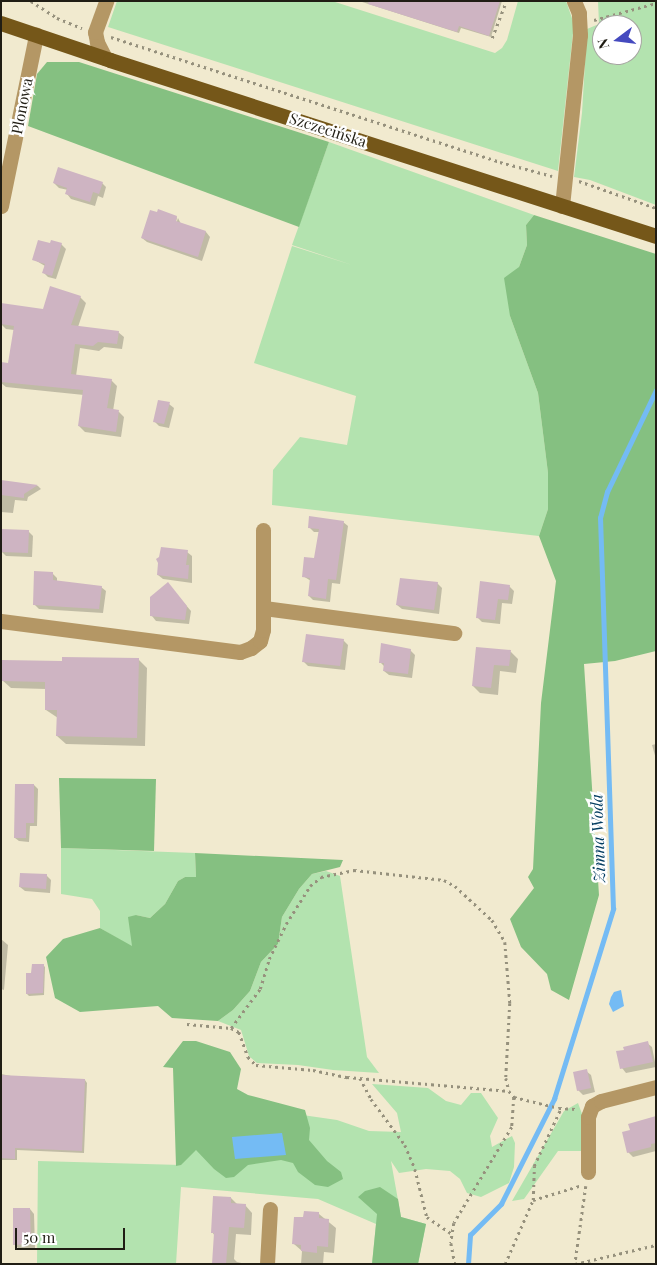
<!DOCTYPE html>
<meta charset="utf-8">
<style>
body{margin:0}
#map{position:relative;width:657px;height:1265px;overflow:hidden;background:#f1eacf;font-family:"Playfair Display",serif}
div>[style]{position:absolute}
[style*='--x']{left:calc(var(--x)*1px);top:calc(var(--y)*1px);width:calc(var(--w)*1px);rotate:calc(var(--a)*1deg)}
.green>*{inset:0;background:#b3e3af}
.forest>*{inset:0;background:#85c081}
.water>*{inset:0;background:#74bbf4}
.shadow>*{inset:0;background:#0003}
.stream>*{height:4.5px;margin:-2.25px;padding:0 2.25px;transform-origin:2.25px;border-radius:2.25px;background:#74bbf4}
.building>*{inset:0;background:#ceb4c2}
.path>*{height:2.5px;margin-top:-1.25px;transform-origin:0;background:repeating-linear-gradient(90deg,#96917d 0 2.5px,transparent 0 6.5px)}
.minor>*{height:15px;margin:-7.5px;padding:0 7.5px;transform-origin:7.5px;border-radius:7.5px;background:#b49765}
.major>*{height:15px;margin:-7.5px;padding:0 7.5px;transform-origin:7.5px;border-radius:7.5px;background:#755719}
span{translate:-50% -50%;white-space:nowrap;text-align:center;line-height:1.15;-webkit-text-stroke:5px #fff;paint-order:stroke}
.street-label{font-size:15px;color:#201d14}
.water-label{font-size:16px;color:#023c60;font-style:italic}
.frame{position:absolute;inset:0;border:2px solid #201d14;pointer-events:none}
.north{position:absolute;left:592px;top:15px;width:50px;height:50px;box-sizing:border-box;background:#fff;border:1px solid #a6a5a1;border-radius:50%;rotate:255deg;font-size:14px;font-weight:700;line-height:20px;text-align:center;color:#201d14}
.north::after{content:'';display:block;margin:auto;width:18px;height:22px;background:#454abf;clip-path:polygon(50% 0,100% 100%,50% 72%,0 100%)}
.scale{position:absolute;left:15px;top:1228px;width:110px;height:22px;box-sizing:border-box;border:2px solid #201d14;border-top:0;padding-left:6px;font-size:15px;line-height:18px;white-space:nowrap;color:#201d14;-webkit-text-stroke:4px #fff;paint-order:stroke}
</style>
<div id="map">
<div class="green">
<i style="clip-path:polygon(117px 1px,332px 1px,495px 53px,502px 48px,507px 40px,518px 1px,566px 1px,574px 24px,558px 171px,108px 27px)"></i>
<i style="clip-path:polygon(evenodd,598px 1px,656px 1px,656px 205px,590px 180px,574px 177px,582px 113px,587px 29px,599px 24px,598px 1px,602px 25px,632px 25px,632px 55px,602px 55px,602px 25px)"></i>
<i style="clip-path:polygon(329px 142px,534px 215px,526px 225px,527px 245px,519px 267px,510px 316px,538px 393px,548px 473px,548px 509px,539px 536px,272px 505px,273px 470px,300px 437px,347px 445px,356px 396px,254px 363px,292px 246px,352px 265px,292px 245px)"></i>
<i style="clip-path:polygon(61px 848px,195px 853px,196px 877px,185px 877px,178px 881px,165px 904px,150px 918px,136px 915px,132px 947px,100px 928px,100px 911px,92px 899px,61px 894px)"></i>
<i style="clip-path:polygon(326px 871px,340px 876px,367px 1057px,379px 1073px,333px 1070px,298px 1065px,257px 1063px,249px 1056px,241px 1030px,218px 1021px,233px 1010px,250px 991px,261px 962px,278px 944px,282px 917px,299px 889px,312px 874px)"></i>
<i style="clip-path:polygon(372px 1084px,428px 1088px,446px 1101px,461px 1105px,471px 1093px,481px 1093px,498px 1118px,490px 1136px,492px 1147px,512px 1136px,515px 1143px,514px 1167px,509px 1183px,481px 1197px,467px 1193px,460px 1179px,450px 1171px,426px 1169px,399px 1173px,391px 1161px,401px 1217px,426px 1224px,418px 1264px,372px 1264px,376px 1224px,318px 1199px,181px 1187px,176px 1264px,37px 1264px,38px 1161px,181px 1165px,186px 1098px,337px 1120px,369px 1131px,401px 1132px,397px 1113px)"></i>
<i style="clip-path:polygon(578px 1103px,582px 1114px,583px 1151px,558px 1151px,524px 1199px,512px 1201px,564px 1111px)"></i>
</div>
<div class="forest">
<i style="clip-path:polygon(47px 62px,79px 62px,329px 142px,299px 227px,28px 126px,37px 74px)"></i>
<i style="clip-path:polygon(534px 215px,656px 254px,656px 651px,615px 661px,584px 664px,599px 895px,569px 1000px,551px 990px,547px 974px,521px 947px,510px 919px,534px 888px,528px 877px,533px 869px,541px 703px,556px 581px,539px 536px,548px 509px,548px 473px,538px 393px,510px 316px,504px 278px,519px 267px,527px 245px,526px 225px)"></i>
<i style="clip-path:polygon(59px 778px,156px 779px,154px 851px,61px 848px)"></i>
<i style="clip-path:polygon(195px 853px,343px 860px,340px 867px,312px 874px,299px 889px,282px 917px,278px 944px,261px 962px,250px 991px,233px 1010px,218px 1021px,172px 1018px,158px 1006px,80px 1012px,55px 998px,46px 957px,63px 939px,100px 928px,132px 946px,128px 917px,136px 915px,150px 918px,165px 904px,178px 881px,185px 877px,196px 877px)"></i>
<i style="clip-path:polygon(183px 1041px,196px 1041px,230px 1052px,241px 1069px,237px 1089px,248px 1095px,305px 1110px,310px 1128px,309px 1140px,327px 1161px,341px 1172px,343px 1179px,328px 1187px,315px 1185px,298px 1172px,293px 1163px,281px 1160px,248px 1165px,234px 1177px,226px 1178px,214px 1169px,196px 1150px,181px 1165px,176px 1166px,173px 1068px,163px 1067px)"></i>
<i style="clip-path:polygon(380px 1187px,398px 1199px,401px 1217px,426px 1224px,418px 1264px,372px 1264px,377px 1214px,358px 1197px,365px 1191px)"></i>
</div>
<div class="water">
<i style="clip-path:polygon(621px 990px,624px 1006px,613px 1012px,609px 1004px,611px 997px,614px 992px)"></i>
<i style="clip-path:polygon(282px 1133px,286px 1155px,235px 1159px,232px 1137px)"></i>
</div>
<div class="shadow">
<i style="clip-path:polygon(359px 1px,502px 1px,491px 37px,461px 28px,459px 33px)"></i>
<i style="clip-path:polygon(54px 183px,102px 183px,106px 187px,103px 198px,98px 196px,95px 206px,71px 199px,67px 194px,68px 190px,59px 188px)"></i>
<i style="clip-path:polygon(177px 217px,175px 227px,178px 218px,181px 224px,206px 232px,210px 237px,202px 261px,147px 242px,142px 238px)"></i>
<i style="clip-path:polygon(61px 244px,66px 249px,56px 279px,48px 277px,43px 272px,45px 266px,33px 259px,51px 245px)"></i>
<i style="clip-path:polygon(80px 297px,86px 303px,78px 327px,118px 332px,124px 337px,122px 349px,104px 347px,99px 351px,80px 348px,76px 376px,111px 380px,117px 386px,113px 411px,119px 412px,124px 417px,121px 437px,85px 432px,79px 426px,84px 395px,6px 387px,1px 383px,2px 363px,9px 364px,14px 330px,6px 329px,1px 324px,1px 317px,44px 310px)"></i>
<i style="clip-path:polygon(169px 404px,174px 408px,169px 428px,159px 426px,154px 421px)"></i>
<i style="clip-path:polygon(1px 482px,38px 486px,41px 489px,28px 497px,27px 501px,15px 500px,13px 513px,1px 512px)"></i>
<i style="clip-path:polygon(343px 522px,348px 526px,340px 584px,332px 583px,330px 602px,313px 600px,309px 596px,311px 581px,303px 576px,316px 559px,319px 532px,314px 532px,309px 527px)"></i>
<i style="clip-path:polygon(28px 531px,33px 536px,32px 557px,6px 556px,1px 551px)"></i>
<i style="clip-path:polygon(187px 552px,192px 556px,192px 583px,163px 579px,158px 575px)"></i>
<i style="clip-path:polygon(52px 573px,57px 578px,57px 582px,101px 587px,106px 591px,103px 613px,39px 609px,34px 604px)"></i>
<i style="clip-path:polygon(437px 583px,442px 588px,439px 614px,402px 609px,397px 605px)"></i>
<i style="clip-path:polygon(509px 586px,514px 591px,512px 604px,502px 603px,500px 624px,482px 622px,477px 617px)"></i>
<i style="clip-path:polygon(172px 589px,191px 611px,189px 624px,156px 621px,152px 616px)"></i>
<i style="clip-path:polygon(343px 640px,348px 645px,345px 670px,308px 666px,303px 661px)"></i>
<i style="clip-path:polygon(477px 648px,511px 652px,518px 659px,516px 673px,500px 671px,498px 695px,480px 693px,473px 686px)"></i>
<i style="clip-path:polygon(410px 650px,415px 655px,412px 678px,389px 675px,384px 671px,385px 667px,380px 662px)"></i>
<i style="clip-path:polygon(138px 659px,147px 668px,145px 746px,66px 744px,57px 736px,58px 718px,46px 710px,46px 689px,11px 688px,2px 680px,63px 663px)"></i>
<i style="clip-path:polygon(656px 744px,656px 759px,652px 745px)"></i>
<i style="clip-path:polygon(34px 785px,38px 789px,37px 826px,30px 826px,29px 842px,19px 841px,15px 838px)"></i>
<i style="clip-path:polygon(46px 875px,51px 880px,50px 893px,25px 891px,20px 887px)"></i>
<i style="clip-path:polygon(1px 939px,8px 945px,4px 990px,1px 989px)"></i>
<i style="clip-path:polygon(43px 965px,45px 967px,44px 995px,29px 996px,27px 994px,32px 974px)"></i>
<i style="clip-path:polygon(647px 1043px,652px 1047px,656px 1067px,626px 1073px,622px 1068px,626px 1050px)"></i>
<i style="clip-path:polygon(586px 1071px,591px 1075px,595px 1092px,583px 1095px,578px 1090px)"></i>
<i style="clip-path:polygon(1px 1074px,11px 1076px,85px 1080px,87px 1083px,84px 1153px,17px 1150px,17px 1160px,1px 1160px)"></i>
<i style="clip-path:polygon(656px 1117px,656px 1151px,633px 1157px,628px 1152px)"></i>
<i style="clip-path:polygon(231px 1198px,238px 1205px,245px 1205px,252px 1213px,251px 1235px,236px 1234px,234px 1259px,237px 1262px,246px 1264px,213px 1264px,215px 1236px,212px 1232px)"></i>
<i style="clip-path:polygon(30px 1209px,34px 1214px,35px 1248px,19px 1249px,14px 1244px)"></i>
<i style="clip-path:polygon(319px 1214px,336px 1228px,334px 1253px,324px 1252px,323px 1264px,301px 1264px,302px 1251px,294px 1244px,304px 1219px)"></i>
</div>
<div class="stream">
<i style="--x:468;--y:1264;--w:29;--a:-86"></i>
<i style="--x:470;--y:1235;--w:44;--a:-45"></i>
<i style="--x:501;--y:1204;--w:118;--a:-63.2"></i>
<i style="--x:554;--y:1099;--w:199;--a:-72.7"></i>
<i style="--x:613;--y:909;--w:391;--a:-91.9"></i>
<i style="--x:600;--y:518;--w:27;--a:-75"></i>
<i style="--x:607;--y:492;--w:113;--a:-64.3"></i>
</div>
<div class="building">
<i style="clip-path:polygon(369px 1px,500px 1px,489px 36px,459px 26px,457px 32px,368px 4px)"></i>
<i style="clip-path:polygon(58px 167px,103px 182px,99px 194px,93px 192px,90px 202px,65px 194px,67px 188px,53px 183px)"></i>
<i style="clip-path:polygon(158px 209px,177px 216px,176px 221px,206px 231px,198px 257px,141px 238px,150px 210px,157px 212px)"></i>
<i style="clip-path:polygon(38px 240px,50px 243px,51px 240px,62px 243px,52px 276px,42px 273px,45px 264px,32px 260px)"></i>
<i style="clip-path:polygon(50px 286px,81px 296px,71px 325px,119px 331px,117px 344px,98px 342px,93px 346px,75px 344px,71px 374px,112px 379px,107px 408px,119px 410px,116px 432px,78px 426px,83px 390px,1px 382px,1px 362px,8px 363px,14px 326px,1px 324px,1px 303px,43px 309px)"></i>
<i style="clip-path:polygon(158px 400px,170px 402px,164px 424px,153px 422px)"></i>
<i style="clip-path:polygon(1px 480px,38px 485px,24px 494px,24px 498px,1px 495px)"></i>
<i style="clip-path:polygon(309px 516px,344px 521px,336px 580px,328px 579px,326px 599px,308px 596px,310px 578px,302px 577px,304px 557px,314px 558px,319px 529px,308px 528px)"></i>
<i style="clip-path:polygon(1px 529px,29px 530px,28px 553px,1px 552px)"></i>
<i style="clip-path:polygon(161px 547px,188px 550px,186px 565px,189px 565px,188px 579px,157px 575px,158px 563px,156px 559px,159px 557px)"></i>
<i style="clip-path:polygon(34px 571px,53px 572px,53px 580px,102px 586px,99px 609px,33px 605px)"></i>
<i style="clip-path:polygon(400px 578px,438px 582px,434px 610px,396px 605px)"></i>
<i style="clip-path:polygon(480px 581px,510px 585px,508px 600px,498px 599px,495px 620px,476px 618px)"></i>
<i style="clip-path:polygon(168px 582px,187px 606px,185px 620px,150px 616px,150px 597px)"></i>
<i style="clip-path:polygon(306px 634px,344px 639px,340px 666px,302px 662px)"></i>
<i style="clip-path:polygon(381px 643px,411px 649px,408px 674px,383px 671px,384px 663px,379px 663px)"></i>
<i style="clip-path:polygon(476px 647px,511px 650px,509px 666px,494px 665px,491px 688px,472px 686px)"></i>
<i style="clip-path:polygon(62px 657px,139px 658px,137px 738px,56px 736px,57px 710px,45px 710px,45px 682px,1px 681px,2px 660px,62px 661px)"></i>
<i style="clip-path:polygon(15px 784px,34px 784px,34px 823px,26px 823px,26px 838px,14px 838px)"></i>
<i style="clip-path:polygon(20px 873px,47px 874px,46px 889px,19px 887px)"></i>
<i style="clip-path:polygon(32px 964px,44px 964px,43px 993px,26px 994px,26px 973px,31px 973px)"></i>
<i style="clip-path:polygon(648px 1041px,653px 1062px,620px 1069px,616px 1051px,624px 1050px,623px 1047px)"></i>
<i style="clip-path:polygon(587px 1069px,591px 1088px,577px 1091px,573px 1072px)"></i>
<i style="clip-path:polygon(1px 1075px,85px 1079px,82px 1151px,15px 1148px,15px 1159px,1px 1158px)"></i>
<i style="clip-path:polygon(656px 1116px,656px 1143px,651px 1144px,651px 1147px,627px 1153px,622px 1132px,630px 1130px,628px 1124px)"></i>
<i style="clip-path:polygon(213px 1196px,231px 1197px,231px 1203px,246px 1204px,244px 1228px,229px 1227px,226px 1264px,212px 1264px,214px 1233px,211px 1233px)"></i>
<i style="clip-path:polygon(13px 1208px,30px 1208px,31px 1244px,13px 1245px)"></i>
<i style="clip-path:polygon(304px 1211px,319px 1212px,319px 1218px,329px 1219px,328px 1247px,317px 1246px,317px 1253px,301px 1251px,301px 1245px,292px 1244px,294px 1217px,303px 1217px)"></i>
</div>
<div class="path">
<i style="--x:31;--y:1;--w:31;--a:33"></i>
<i style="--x:57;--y:18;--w:27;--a:22"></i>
<i style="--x:594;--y:20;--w:64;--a:-15.3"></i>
<i style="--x:111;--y:37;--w:409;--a:17.8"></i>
<i style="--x:500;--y:162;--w:54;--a:15.1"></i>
<i style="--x:492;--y:38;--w:40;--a:-69"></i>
<i style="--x:579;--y:181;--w:82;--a:19.3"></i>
<i style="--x:187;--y:1024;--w:44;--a:5.2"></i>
<i style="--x:231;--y:1028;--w:9;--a:27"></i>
<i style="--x:239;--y:1032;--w:27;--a:70"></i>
<i style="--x:248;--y:1057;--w:11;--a:45"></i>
<i style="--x:256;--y:1065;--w:57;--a:5"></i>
<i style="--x:313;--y:1070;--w:35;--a:12"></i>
<i style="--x:347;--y:1077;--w:163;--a:4.9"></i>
<i style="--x:509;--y:1091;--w:8;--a:50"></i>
<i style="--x:514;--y:1097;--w:30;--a:94"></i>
<i style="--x:512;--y:1127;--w:112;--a:121.1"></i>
<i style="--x:454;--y:1223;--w:20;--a:99"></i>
<i style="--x:451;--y:1243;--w:21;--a:79"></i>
<i style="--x:231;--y:1028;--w:49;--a:-53.4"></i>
<i style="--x:260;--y:989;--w:31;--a:-73"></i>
<i style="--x:269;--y:959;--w:39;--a:-64"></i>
<i style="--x:286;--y:924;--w:45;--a:-57.7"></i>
<i style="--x:310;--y:886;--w:14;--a:-39"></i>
<i style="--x:321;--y:877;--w:34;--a:-12"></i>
<i style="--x:354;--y:870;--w:91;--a:6.3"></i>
<i style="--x:444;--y:880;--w:13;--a:29"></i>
<i style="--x:455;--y:886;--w:50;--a:42.6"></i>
<i style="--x:492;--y:920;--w:26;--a:59"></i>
<i style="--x:505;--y:942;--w:61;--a:85.3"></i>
<i style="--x:510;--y:1003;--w:75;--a:93.1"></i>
<i style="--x:506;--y:1078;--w:13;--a:77"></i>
<i style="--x:360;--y:1078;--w:24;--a:62"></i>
<i style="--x:371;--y:1099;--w:57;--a:53.5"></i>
<i style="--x:405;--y:1145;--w:26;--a:67"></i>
<i style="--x:415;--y:1169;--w:49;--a:76"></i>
<i style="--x:427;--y:1217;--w:30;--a:34"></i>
<i style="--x:514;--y:1097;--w:46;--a:13.7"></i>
<i style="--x:559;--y:1108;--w:17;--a:3"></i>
<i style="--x:586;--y:1186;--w:79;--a:98"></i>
<i style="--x:575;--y:1264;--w:83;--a:-13.2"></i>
<i style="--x:533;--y:1200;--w:51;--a:-17"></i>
<i style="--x:505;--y:1264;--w:70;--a:-66.4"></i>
<i style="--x:533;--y:1200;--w:34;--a:-88"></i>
<i style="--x:534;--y:1166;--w:64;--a:-65"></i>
</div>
<div class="minor">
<i style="--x:105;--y:58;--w:18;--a:-117"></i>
<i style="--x:97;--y:42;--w:10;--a:-101"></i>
<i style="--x:95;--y:32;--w:33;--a:-70"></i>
<i style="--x:1;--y:206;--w:175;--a:-78.4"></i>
<i style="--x:562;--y:206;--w:172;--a:-84"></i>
<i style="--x:580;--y:35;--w:22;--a:-93"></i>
<i style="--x:579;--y:13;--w:13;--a:-113"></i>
<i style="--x:264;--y:608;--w:192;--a:7.5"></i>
<i style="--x:1;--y:621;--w:241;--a:7.4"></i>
<i style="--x:240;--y:652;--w:12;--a:-20"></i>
<i style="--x:251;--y:648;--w:11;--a:-38"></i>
<i style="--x:260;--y:641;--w:11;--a:-75"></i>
<i style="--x:263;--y:630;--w:100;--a:-90"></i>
<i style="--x:588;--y:1172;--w:55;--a:-90"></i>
<i style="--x:588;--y:1117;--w:12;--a:-70"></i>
<i style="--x:592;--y:1106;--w:10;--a:-29"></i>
<i style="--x:601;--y:1101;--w:57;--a:-14.3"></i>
<i style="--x:267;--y:1264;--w:55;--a:-86.9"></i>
</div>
<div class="major">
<i style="--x:1;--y:23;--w:115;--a:18.7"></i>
<i style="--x:110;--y:60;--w:574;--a:17.87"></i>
</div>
<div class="street-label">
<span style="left:22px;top:106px;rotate:-79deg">Plonowa</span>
<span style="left:328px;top:130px;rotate:18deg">Szczecińska</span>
</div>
<div class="water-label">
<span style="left:598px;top:838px;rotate:-92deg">Zimna Woda</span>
</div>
<div class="frame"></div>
<div class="north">N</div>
<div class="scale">50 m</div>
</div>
